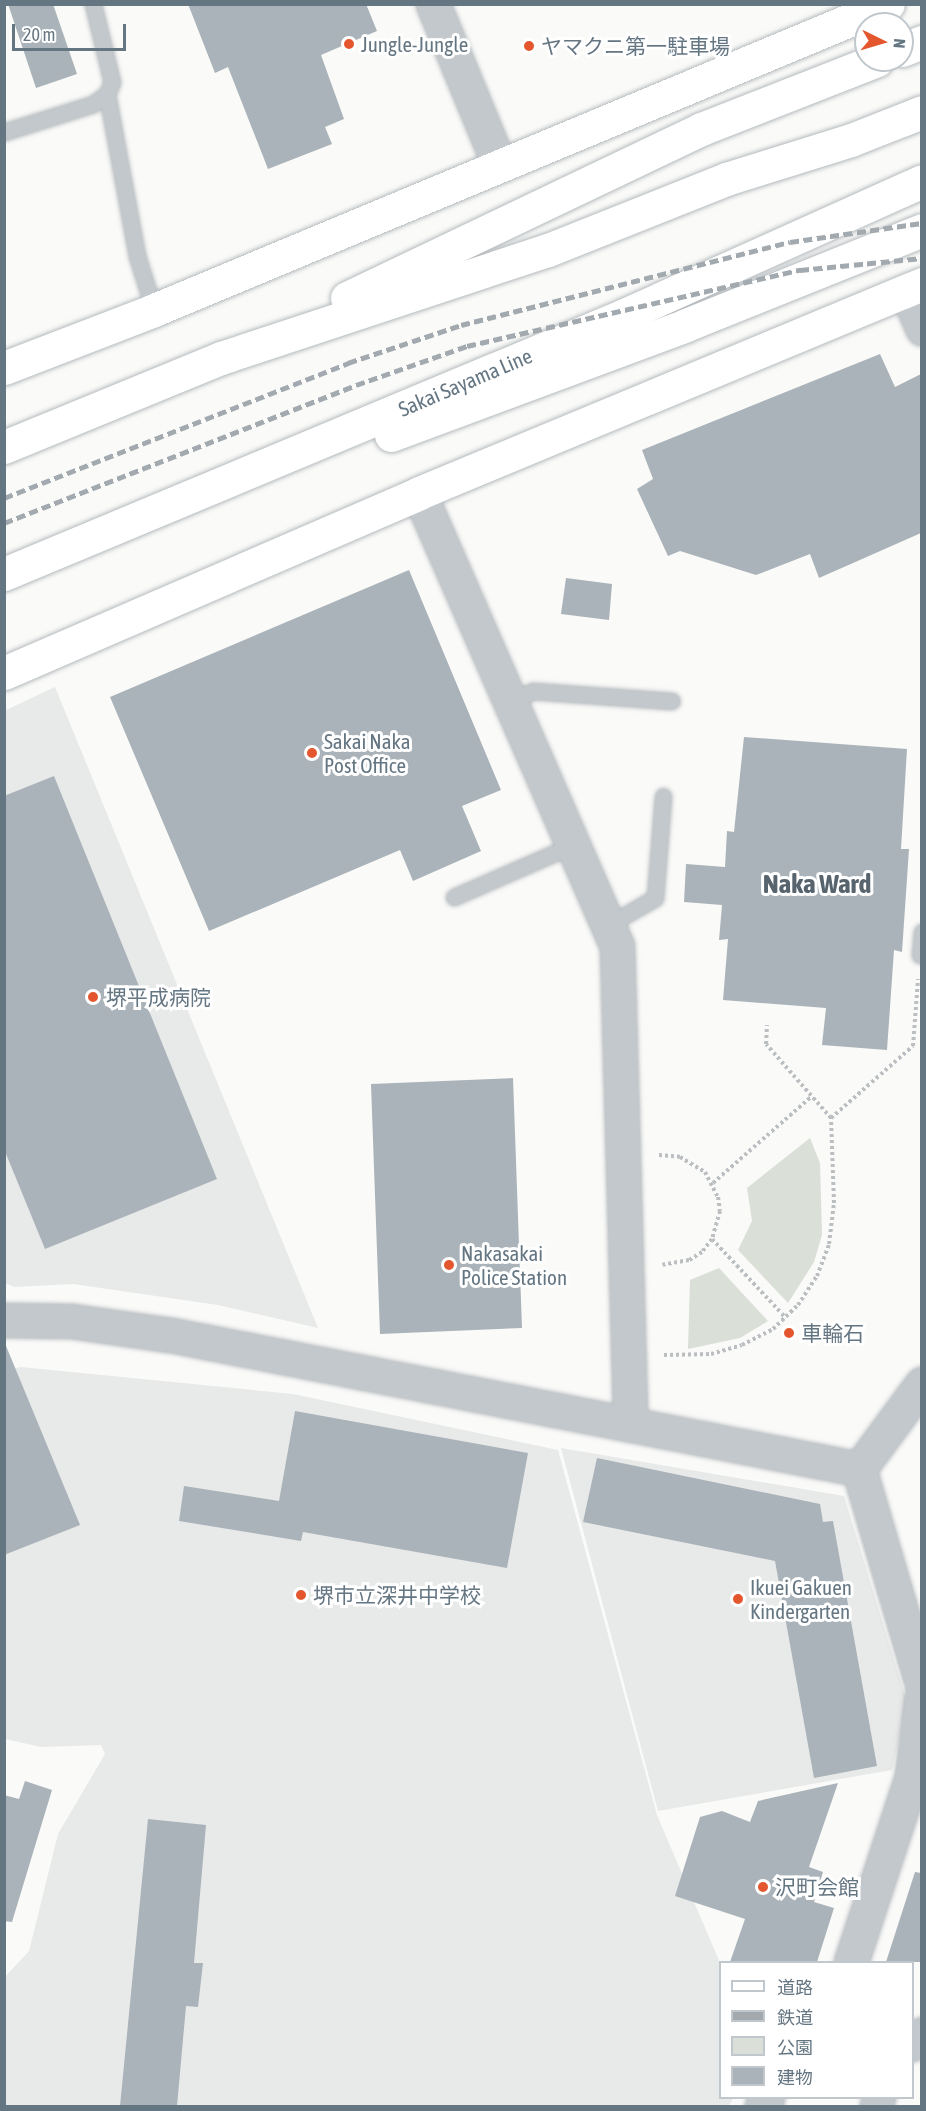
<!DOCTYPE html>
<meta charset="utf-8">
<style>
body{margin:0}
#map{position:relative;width:926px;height:2111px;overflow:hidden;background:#fafaf8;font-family:"Asap Condensed","Noto Sans JP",sans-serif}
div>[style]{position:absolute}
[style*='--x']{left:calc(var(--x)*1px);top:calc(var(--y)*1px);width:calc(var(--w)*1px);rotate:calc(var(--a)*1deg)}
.built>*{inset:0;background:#e8e9e9}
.green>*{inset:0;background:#dadfd7}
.building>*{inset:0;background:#aab3b9}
.path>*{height:4px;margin-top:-2px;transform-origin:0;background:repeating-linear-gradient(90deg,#bbbfc2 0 3px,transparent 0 6px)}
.roads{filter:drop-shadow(0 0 2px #b5babe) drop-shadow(0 0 2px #b5babe)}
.service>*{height:15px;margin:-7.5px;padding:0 7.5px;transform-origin:7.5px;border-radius:7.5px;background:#c3c8cc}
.minor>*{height:30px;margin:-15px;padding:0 15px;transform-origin:15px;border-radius:15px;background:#c3c8cc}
.tertiary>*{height:33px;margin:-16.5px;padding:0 16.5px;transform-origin:16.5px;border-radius:16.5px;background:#c3c8cc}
.primary>*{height:33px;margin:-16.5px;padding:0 16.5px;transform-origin:16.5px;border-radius:16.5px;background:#fff}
.rail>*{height:4.5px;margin-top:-2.25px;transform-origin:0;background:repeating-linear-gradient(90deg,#a2aab0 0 9px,transparent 0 13.5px)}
.dots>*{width:16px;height:16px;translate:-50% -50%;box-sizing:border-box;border:3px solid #fff;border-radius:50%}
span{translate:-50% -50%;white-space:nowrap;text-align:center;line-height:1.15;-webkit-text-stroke:6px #fff;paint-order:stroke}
.poi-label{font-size:21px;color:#657683}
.left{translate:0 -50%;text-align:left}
.street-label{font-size:21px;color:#657683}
.district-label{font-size:27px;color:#57646e;font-weight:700}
.frame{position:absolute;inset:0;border:6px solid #657683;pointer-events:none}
.legend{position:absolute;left:719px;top:1961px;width:195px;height:138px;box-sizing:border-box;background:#fff;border:2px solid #c1c8cd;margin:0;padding:8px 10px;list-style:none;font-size:18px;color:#657683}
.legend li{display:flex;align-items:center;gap:12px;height:30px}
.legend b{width:30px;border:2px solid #c1c8cd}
.north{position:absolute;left:854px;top:12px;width:60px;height:60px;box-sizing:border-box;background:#fff;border:2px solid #c1c8cd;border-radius:50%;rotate:95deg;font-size:16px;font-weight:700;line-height:24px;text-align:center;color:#657683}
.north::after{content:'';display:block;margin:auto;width:21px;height:27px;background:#e4572e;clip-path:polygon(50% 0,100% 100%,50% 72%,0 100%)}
.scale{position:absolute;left:12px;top:24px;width:114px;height:27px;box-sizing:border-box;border:3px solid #657683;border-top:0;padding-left:8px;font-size:18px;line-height:21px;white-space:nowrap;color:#657683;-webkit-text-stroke:4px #fff;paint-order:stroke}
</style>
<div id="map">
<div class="built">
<i style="clip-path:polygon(55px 687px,318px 1328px,218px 1305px,73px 1284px,14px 1287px,5px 1283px,4px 711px)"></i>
<i style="clip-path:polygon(21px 1367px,293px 1394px,558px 1450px,657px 1815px,720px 1963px,720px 2098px,733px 2098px,729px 2106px,5px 2106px,4px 1978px,29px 1951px,58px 1834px,105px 1754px,101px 1745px,41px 1747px,5px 1739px,5px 1370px)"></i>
<i style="clip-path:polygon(561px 1448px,844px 1496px,907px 1702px,892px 1770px,658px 1811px)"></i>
</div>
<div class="green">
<i style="clip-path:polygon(810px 1138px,820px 1163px,822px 1235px,814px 1262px,788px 1303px,738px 1250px,752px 1221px,747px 1188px)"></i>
<i style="clip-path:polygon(719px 1268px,768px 1321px,740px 1338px,688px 1349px,690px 1280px)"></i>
</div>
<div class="building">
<i style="clip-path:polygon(8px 4px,53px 4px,77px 74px,36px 88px)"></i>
<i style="clip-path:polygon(188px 4px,366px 4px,377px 31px,321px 55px,344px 119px,325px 127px,332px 144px,268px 169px,228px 67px,215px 73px)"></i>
<i style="clip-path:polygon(880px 354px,895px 387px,921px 374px,921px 533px,819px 578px,810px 554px,756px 575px,680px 551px,668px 556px,637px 489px,653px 479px,642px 450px)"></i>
<i style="clip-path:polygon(409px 570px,501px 790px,462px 806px,481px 851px,413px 881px,400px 850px,209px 931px,110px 697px)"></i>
<i style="clip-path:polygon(566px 578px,612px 584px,609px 620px,561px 614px)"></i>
<i style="clip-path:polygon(744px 737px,907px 749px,901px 849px,909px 849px,902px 952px,894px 950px,887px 1050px,822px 1045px,826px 1008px,723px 1000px,728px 939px,719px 940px,722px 905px,684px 902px,686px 864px,725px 867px,727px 831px,734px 832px)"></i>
<i style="clip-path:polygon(54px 776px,217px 1179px,45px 1249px,4px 1149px,4px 796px)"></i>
<i style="clip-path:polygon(513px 1078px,522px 1328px,380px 1334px,371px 1084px)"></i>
<i style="clip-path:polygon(4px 1341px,80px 1525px,4px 1555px)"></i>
<i style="clip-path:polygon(295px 1411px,528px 1453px,507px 1568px,303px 1532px,301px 1541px,179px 1521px,184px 1486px,279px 1501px)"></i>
<i style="clip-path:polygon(597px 1458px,820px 1504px,823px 1522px,833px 1521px,877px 1766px,814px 1778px,775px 1561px,583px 1522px)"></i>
<i style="clip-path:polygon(25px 1781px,52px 1790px,12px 1922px,4px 1921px,4px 1795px,19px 1799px)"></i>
<i style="clip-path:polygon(838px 1783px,809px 1867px,823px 1872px,814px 1902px,834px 1908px,817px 1962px,730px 1962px,745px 1919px,675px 1896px,700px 1817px,722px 1811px,750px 1822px,758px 1801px)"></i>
<i style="clip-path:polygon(148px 1819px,206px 1825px,194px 1963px,203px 1963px,198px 2007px,186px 2006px,177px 2106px,120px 2106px)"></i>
<i style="clip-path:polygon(915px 1872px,921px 1873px,921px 1962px,886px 1962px)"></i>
</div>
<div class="path">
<i style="--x:831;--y:1118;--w:109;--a:-41.3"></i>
<i style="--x:913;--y:1046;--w:67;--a:-85.7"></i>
<i style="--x:659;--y:1155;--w:21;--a:5"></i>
<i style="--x:680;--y:1157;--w:29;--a:31"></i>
<i style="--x:705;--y:1172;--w:28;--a:63"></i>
<i style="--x:718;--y:1197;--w:14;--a:82"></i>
<i style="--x:720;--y:1211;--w:29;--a:106"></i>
<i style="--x:712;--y:1239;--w:16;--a:128"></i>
<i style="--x:702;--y:1252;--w:15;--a:148"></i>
<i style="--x:689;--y:1260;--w:27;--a:170"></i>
<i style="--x:713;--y:1183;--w:130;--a:-41.3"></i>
<i style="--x:712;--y:1239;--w:108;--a:46.9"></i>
<i style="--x:664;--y:1355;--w:47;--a:-1.2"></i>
<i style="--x:711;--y:1354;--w:32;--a:-16"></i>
<i style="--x:742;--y:1345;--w:35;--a:-27"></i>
<i style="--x:773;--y:1329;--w:35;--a:-44"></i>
<i style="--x:798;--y:1305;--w:35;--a:-57"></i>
<i style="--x:817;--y:1276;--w:34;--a:-69"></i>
<i style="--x:829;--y:1244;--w:41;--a:-83"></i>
<i style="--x:834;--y:1203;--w:85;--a:-92"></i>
<i style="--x:831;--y:1118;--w:98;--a:-131.3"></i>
<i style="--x:766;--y:1044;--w:19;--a:-87"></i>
</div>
<div class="roads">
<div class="service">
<i style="--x:107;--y:94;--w:165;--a:79.5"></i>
<i style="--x:137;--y:256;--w:57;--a:72.5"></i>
<i style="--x:4;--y:132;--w:93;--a:-17.5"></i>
<i style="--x:93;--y:104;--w:17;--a:-36"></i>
<i style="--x:107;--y:94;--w:13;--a:-67"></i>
<i style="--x:112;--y:82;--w:80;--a:-103.7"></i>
<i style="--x:512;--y:700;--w:23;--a:-23"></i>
<i style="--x:533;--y:691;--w:139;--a:4.1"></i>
<i style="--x:454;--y:897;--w:130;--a:-23.6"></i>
<i style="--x:608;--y:925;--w:54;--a:-29.9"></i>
<i style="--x:655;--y:898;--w:102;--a:-85.5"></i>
<i style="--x:920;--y:955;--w:23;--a:-85"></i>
</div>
<div class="minor">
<i style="--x:905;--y:291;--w:43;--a:66.4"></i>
<i style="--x:912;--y:2046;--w:16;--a:-52"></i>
<i style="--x:876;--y:2106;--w:9;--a:-63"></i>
</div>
<div class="tertiary">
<i style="--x:433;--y:4;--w:173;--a:67.6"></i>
<i style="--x:419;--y:493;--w:494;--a:66.4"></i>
<i style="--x:617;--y:946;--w:476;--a:88.4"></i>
<i style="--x:4;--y:1320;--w:67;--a:0.9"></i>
<i style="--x:71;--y:1321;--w:101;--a:8"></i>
<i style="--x:171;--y:1335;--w:701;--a:11.02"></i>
<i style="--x:859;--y:1469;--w:223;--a:73.6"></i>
<i style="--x:859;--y:1469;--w:106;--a:-53.5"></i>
<i style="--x:851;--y:1962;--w:196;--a:-71.8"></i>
<i style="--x:912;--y:1776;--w:81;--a:-82.9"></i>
<i style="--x:762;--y:2106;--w:9;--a:-58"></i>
</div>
<div class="primary">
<i style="--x:902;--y:50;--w:22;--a:-22"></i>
<i style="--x:347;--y:298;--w:392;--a:-25.5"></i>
<i style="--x:701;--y:129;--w:189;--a:-21.4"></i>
<i style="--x:4;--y:368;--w:161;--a:-21.1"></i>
<i style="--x:154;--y:310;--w:795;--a:-22.63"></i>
<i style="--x:391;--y:435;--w:315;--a:-20.4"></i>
<i style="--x:686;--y:325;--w:254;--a:-21.9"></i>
<i style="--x:4;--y:447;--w:235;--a:-22.3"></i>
<i style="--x:221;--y:358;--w:344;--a:-18.3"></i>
<i style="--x:548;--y:250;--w:192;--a:-21.7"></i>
<i style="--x:726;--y:179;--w:131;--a:-17.3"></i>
<i style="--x:851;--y:140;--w:76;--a:-21.5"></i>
<i style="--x:4;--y:574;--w:670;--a:-22.66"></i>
<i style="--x:622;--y:316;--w:329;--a:-24.2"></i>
<i style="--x:4;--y:673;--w:452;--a:-23.4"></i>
<i style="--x:419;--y:493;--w:545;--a:-22.56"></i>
</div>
</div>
<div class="rail">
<i style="--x:4;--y:498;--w:370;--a:-21.4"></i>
<i style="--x:348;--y:363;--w:119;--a:-18.6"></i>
<i style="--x:461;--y:325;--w:339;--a:-14.2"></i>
<i style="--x:790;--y:242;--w:133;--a:-8.2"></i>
<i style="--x:4;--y:523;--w:378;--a:-21.4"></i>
<i style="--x:356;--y:385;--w:118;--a:-19.4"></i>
<i style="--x:467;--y:346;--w:342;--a:-12.9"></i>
<i style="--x:800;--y:270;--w:123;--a:-5.6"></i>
</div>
<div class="dots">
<i style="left:349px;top:44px;background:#e4572e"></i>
<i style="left:529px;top:46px;background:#e4572e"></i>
<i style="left:312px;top:753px;background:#e4572e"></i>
<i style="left:93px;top:997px;background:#e4572e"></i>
<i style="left:449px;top:1265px;background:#e4572e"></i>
<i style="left:789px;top:1333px;background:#e4572e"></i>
<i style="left:301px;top:1595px;background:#e4572e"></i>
<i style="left:738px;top:1599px;background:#e4572e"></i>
<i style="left:763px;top:1887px;background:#e4572e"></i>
</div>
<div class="poi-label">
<span class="left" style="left:361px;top:44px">Jungle-Jungle</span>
<span class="left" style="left:541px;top:46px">ヤマクニ第一駐車場</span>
<span class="left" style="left:324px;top:753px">Sakai Naka<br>Post Office</span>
<span class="left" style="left:106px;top:997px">堺平成病院</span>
<span class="left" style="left:461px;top:1265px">Nakasakai<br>Police Station</span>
<span class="left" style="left:801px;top:1333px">車輪石</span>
<span class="left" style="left:750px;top:1599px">Ikuei Gakuen<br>Kindergarten</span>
<span class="left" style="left:313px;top:1595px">堺市立深井中学校</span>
<span class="left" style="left:775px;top:1887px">沢町会館</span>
</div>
<div class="street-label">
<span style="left:465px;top:382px;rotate:-23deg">Sakai Sayama Line</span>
</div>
<div class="district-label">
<span style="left:817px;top:884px">Naka Ward</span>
</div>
<div class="frame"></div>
<ul class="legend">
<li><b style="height:8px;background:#fff"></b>道路</li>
<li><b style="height:8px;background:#a2aab0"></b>鉄道</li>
<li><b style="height:16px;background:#dadfd7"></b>公園</li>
<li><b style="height:16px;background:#aab3b9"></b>建物</li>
</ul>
<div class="north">N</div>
<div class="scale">20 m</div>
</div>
